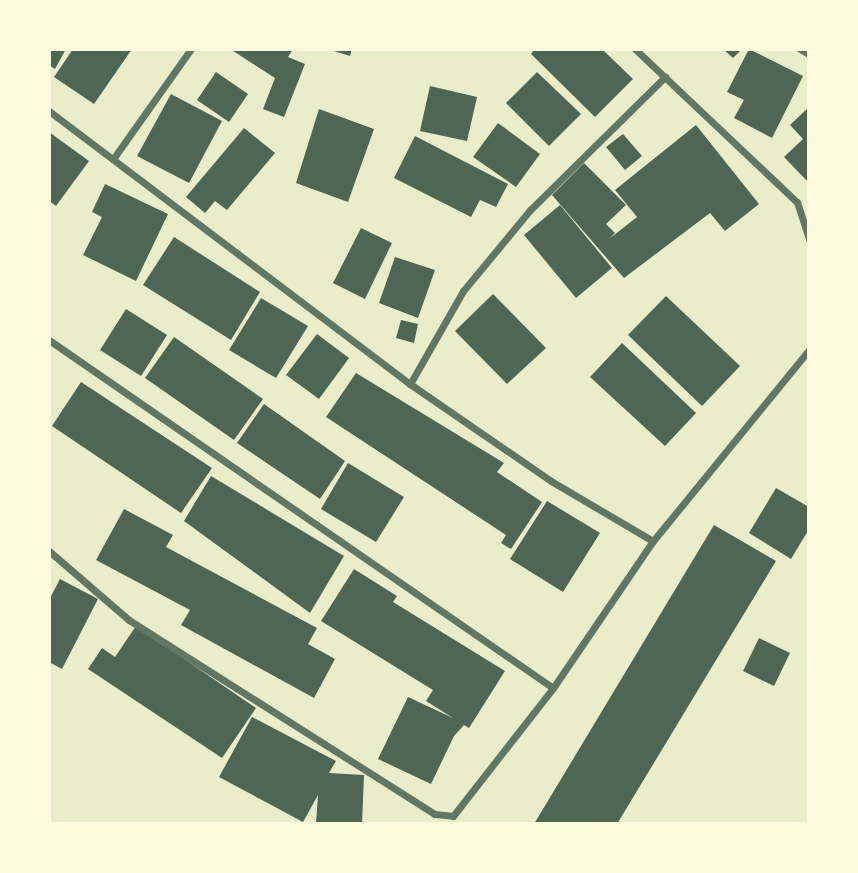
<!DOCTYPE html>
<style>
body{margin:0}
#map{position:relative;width:858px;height:873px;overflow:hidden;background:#e9edc9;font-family:Cabin,sans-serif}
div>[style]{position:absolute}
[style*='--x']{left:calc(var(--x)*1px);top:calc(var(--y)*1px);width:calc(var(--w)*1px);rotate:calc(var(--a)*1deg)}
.building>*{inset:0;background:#4f6655}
.minor>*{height:7px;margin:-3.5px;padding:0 3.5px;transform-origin:3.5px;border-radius:3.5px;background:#617663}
span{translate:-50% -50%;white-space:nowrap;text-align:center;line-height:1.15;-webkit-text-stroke:6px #fefae0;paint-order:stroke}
.frame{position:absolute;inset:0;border:51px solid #fefae0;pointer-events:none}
</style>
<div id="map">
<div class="building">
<i style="clip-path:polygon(49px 49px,66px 49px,55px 69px,49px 65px)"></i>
<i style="clip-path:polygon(73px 49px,132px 49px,94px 104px,54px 77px)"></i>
<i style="clip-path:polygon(230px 49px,293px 49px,288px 57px,305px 64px,284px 117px,263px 109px,275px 78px)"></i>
<i style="clip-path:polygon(327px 49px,352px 49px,350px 56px)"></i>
<i style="clip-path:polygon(535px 49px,602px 49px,633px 79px,595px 117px,531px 54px)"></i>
<i style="clip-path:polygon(723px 49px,742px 49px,733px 58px)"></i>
<i style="clip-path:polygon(749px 49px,803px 76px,772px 138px,734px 118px,744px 100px,727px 92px)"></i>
<i style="clip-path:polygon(216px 72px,248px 94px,229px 122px,197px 100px)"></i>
<i style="clip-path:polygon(537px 72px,581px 114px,549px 146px,506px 103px)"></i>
<i style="clip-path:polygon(430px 86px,477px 97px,467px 141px,420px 131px)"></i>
<i style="clip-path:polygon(171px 94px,222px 121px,189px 183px,137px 156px)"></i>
<i style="clip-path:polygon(809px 107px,809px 183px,784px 157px,803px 139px,790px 125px)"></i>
<i style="clip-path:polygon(319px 109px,374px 129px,348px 202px,296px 183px)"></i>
<i style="clip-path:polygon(498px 123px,540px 154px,516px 187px,473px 157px)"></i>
<i style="clip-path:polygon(696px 125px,759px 204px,725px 231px,710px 213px,624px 278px,552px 195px,584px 163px,626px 205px,606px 224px,615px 233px,609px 239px,637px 217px,615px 190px)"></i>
<i style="clip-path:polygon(244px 128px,275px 153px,227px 210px,215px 201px,205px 213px,186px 197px)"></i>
<i style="clip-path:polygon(49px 132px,89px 161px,56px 206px,49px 201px)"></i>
<i style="clip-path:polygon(623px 134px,642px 156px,625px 170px,606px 147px)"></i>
<i style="clip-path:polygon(415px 136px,508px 184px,496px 207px,480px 200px,471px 217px,394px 178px)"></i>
<i style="clip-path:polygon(105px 184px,168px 214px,136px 281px,83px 255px,102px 217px,92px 212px)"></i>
<i style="clip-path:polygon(560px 205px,612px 268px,576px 298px,524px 235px)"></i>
<i style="clip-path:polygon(361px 228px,392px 243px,365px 299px,333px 283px)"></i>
<i style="clip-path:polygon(174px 237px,260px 292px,231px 340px,143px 285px)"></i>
<i style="clip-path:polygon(395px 257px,435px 270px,418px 318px,379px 303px)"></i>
<i style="clip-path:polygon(493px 294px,546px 348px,507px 384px,455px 331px)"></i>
<i style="clip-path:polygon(666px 296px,740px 366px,702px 406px,628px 335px)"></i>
<i style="clip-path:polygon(261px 298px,308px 326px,276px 378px,229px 350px)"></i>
<i style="clip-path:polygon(126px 309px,167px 335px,141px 376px,100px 350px)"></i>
<i style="clip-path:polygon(401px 320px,418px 324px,414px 343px,396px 338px)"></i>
<i style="clip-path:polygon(317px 334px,349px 358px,319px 399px,286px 375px)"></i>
<i style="clip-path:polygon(174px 337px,263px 399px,234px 440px,145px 378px)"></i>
<i style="clip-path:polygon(622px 343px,696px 413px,665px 446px,590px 377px)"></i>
<i style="clip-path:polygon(356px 373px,504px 463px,497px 472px,542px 502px,511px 549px,501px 543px,506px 535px,326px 417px)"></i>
<i style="clip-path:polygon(81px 382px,212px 468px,181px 513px,52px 426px)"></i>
<i style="clip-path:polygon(264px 404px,345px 461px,320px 499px,237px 443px)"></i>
<i style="clip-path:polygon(348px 463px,404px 497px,376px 542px,321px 509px)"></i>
<i style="clip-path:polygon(211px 476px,344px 556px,310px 613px,184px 521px)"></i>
<i style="clip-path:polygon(776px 488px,809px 507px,809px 529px,791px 559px,749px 533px)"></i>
<i style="clip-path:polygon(547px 501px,600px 533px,563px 592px,510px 559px)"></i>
<i style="clip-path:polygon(124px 509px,173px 535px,166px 547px,317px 628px,308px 644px,335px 659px,314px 698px,181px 625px,190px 610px,96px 560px)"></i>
<i style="clip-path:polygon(714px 525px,776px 561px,617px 824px,534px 824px)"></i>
<i style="clip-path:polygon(354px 569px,397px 596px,393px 602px,505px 671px,469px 728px,464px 725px,454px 736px,431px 784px,378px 759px,408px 697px,453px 718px,426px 701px,433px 690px,321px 621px)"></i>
<i style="clip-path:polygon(60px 579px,98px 599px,62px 669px,49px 662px,49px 600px)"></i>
<i style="clip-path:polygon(136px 626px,256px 708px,222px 758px,88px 669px,102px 648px,115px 657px)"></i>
<i style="clip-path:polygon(759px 638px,790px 653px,774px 686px,743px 671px)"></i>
<i style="clip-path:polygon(252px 717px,336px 761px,329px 773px,364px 775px,362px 824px,316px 824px,318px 795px,303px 822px,219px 777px)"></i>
</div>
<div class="minor">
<i style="--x:635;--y:49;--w:223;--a:43.4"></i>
<i style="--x:797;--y:202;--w:40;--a:72"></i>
<i style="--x:800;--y:49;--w:10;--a:29"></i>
<i style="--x:49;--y:111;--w:453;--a:37.1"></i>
<i style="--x:410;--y:384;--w:171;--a:34.5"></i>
<i style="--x:551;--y:481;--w:118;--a:30.5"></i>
<i style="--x:113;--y:159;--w:135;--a:-54.7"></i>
<i style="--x:49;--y:340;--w:612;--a:34.62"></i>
<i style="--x:410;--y:384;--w:107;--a:-60.3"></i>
<i style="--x:463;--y:291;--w:105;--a:-50.4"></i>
<i style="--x:530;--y:210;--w:190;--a:-44.6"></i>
<i style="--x:49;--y:551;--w:106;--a:40.8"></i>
<i style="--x:129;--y:620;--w:362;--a:32.4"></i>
<i style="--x:435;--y:814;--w:18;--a:6"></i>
<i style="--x:453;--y:816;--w:162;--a:-52"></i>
<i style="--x:553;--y:688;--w:178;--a:-55.8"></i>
<i style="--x:653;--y:541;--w:247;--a:-50.8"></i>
</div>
<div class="frame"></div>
</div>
